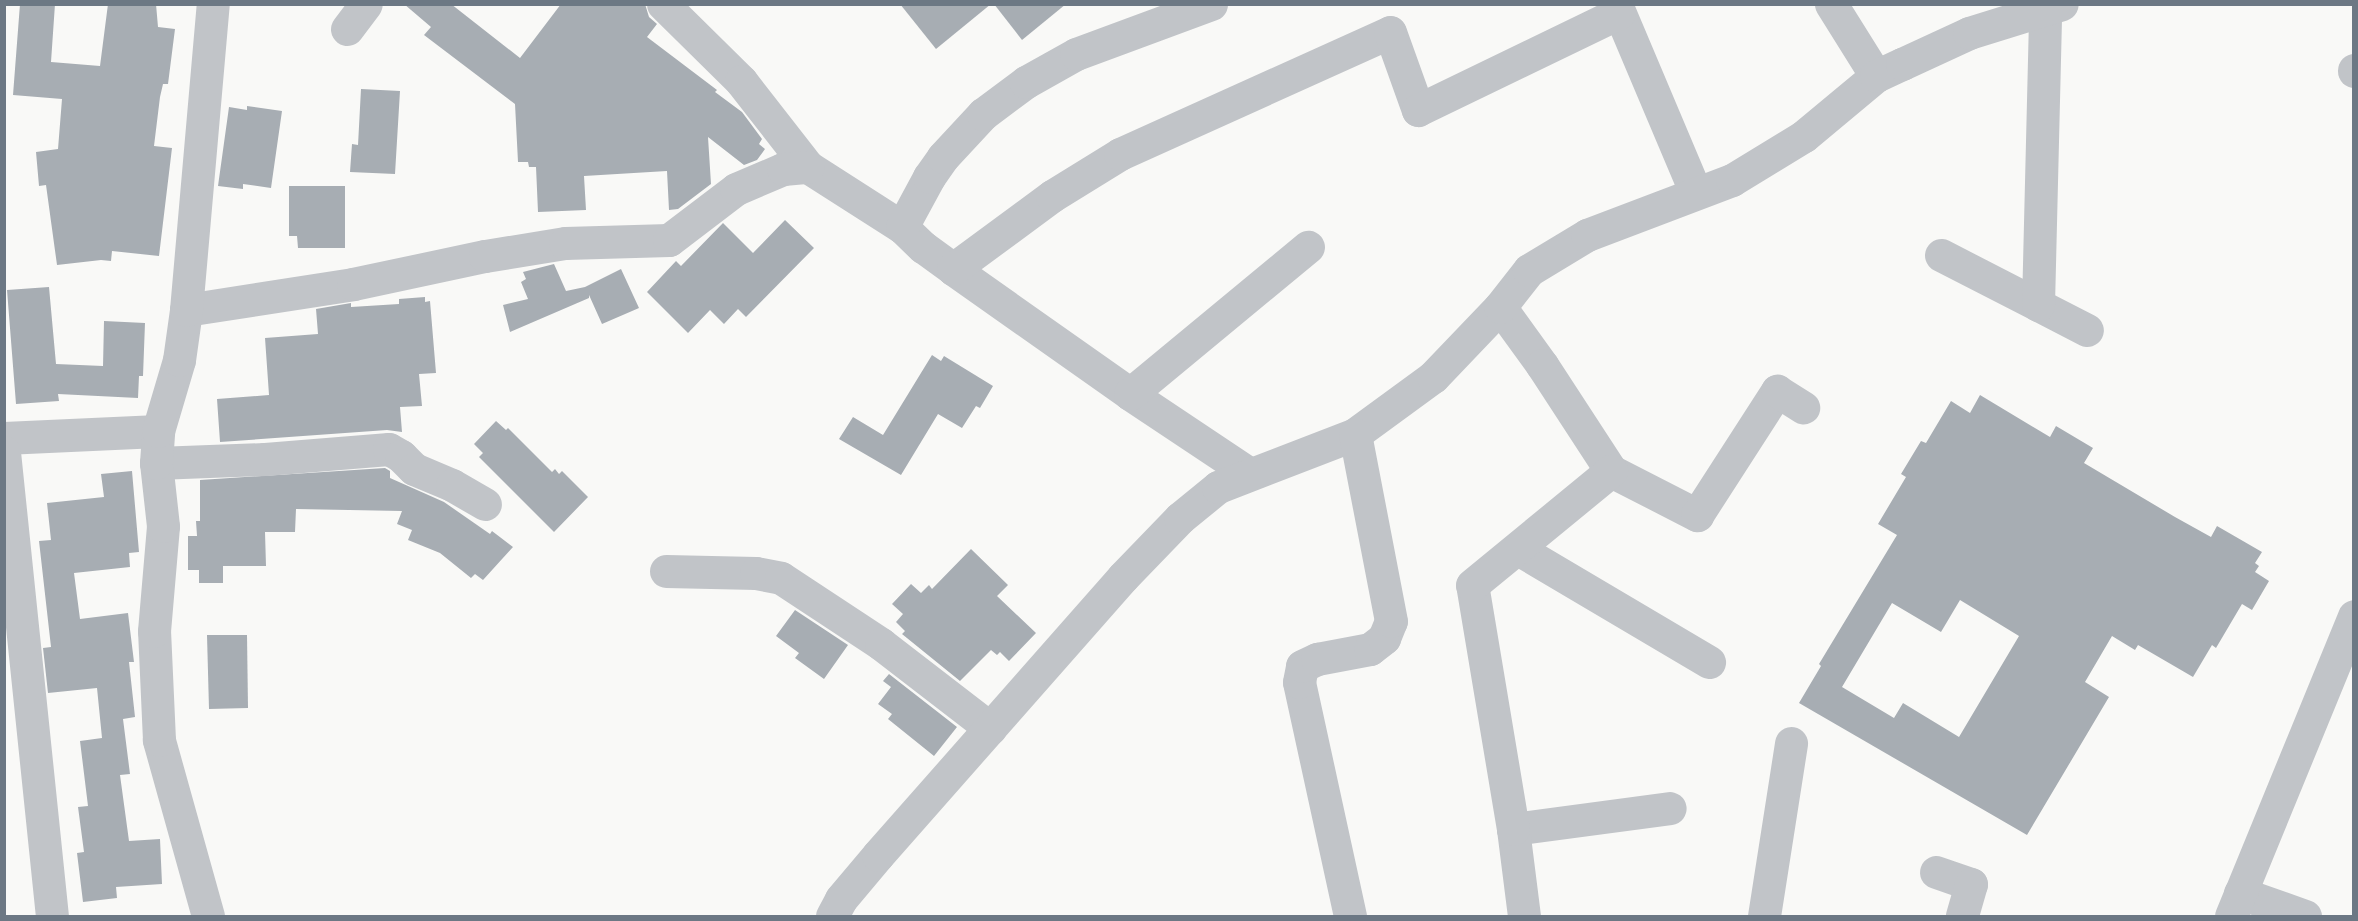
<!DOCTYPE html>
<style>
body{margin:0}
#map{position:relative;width:2358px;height:921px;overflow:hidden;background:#f9f9f7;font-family:Overpass,sans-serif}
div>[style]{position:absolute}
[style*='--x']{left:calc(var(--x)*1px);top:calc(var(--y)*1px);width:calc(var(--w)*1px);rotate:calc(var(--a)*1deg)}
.building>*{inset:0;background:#a7adb3}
.minor>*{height:33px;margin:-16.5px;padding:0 16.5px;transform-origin:16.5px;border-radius:16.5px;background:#c1c4c8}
.tertiary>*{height:33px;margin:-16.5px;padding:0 16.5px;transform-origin:16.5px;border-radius:16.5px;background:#c1c4c8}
span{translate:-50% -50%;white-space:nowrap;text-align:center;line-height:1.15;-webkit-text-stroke:6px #fff;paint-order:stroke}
.frame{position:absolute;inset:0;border:6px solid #6c7884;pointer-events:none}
</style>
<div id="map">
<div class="building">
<i style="clip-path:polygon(20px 4px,55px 4px,51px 62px,100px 66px,108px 4px,156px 4px,158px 27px,175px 29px,168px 84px,163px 84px,160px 97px,154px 146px,172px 148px,159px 256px,112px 251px,111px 261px,101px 260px,57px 265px,46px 185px,39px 186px,36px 152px,58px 149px,62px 99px,13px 95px)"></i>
<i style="clip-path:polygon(404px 4px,451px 4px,520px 58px,561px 4px,645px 4px,649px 17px,657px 24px,647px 37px,717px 90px,715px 92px,742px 112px,762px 139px,759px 144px,765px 149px,757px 160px,744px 165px,708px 137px,711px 184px,678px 209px,669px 210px,667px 171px,584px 176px,586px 210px,538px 212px,536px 167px,529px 167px,528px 162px,518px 162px,515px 104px,424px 35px,431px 27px)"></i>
<i style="clip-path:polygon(900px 4px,991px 4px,936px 49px)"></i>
<i style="clip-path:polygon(994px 4px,1066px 4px,1022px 40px)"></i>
<i style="clip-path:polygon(361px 89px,400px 91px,395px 174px,350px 172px,352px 144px,358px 145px)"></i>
<i style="clip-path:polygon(247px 106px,282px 111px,271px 188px,243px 184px,243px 189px,218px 186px,229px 107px,247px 110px)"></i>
<i style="clip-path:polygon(289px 186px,345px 186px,345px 248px,298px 248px,297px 236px,289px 236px)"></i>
<i style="clip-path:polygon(785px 220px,814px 248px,746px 317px,738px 309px,724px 324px,710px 310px,688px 333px,647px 292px,676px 261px,681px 266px,723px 223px,753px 253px)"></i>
<i style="clip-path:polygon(554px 264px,566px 291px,585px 287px,621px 269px,639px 308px,602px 324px,589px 295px,589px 298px,510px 332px,503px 305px,528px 299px,521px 282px,526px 279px,523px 272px)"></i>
<i style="clip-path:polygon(49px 287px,56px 364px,103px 366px,104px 321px,145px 323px,143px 376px,139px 376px,138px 398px,58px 394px,59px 401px,16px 404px,7px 290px)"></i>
<i style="clip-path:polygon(425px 297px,425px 302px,430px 301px,436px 373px,419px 374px,422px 406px,400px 407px,402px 432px,387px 430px,220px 442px,217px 399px,269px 395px,265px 338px,318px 334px,316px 309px,351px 303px,351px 307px,399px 304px,399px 299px)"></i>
<i style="clip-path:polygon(932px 355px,941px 361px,944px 356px,993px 386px,980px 408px,976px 406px,962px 428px,938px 414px,901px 475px,839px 439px,853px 417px,883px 435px)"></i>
<i style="clip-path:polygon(evenodd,1980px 395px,2050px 437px,2056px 426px,2093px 448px,2084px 463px,2175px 517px,2211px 537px,2217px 526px,2262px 552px,2255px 563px,2259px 566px,2255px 572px,2269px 581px,2252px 610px,2242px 604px,2216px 648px,2212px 645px,2193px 677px,2138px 645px,2135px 650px,2112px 636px,2085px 682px,2109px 697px,2027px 835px,1799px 703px,1821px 666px,1819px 664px,1897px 535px,1878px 524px,1906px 477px,1901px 474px,1921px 441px,1926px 443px,1951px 401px,1970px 413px,1980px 395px,1960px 600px,2019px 636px,1959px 737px,1903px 703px,1894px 718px,1842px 687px,1892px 603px,1941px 632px,1960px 600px)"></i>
<i style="clip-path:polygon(496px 421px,506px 430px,508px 428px,552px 472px,555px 469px,559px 474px,562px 471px,588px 497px,554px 532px,479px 457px,483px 453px,474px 444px)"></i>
<i style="clip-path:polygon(385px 468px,390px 471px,390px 478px,444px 502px,490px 534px,492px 531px,513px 547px,483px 580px,475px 574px,471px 578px,440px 553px,408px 540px,412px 530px,397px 524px,402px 511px,296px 509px,295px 532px,265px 532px,266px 566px,223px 566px,223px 583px,199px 583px,199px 570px,188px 570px,188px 536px,197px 536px,196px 521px,200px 521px,200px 480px)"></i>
<i style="clip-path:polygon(132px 471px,139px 552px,129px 553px,130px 567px,74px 573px,80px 619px,128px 613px,134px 662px,129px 662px,135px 717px,123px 719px,130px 774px,120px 775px,129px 841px,160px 839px,162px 884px,116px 887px,117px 898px,83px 902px,77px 853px,84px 852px,78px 807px,88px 806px,80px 741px,102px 738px,97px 688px,48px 693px,43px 648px,51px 647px,39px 541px,51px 540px,47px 503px,104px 497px,101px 474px)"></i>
<i style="clip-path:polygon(971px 549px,1008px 585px,997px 596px,1036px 633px,1009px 661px,1000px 652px,997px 655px,991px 650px,960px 681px,902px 634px,905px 631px,896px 622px,903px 614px,892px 604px,911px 584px,921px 593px,929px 585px,932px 589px)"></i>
<i style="clip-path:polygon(795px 610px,848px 645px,824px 679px,795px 658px,799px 653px,776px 636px)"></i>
<i style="clip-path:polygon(207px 635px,247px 635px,248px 708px,209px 709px)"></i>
<i style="clip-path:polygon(889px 674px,957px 727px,934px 756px,888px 719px,892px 714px,878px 704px,891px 687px,883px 681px)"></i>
</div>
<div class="minor">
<i style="--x:663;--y:4;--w:110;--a:44.6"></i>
<i style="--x:741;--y:81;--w:109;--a:52.1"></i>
<i style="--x:808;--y:167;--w:112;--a:32.6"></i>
<i style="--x:902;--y:227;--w:29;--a:44"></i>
<i style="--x:923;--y:247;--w:37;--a:36"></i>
<i style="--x:953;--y:269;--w:217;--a:35.2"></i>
<i style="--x:1130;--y:394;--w:144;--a:33.7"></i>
<i style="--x:1616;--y:4;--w:205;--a:67.1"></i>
<i style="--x:1831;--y:4;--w:85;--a:58"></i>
<i style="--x:347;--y:29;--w:31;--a:-53"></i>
<i style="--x:902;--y:227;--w:57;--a:-61.6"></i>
<i style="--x:929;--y:177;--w:24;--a:-55"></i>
<i style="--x:943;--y:157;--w:59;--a:-47.1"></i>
<i style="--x:983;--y:114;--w:54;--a:-36.7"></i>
<i style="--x:1026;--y:82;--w:57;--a:-29.2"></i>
<i style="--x:1076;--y:54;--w:144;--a:-20.3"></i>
<i style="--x:1941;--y:255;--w:164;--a:27.2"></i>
<i style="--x:953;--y:269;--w:123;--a:-36.4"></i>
<i style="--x:1052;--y:196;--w:80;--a:-31.7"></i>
<i style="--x:1120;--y:154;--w:296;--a:-24.3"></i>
<i style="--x:1390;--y:32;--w:83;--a:70.3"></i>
<i style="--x:1418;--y:110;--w:223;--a:-25.8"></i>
<i style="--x:2038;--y:305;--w:295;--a:-88.6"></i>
<i style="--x:1500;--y:307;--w:72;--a:54.1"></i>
<i style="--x:1542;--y:365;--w:126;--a:56.9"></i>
<i style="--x:1611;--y:471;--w:97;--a:27.1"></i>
<i style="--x:1697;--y:515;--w:148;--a:-57.2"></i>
<i style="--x:1777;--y:391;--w:31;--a:32"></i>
<i style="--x:186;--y:310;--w:169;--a:-8.8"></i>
<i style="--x:353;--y:284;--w:135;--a:-12"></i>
<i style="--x:485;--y:256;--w:81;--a:-9.2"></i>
<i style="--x:565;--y:243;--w:104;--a:-1.7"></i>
<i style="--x:669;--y:240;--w:84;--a:-37.3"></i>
<i style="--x:736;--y:189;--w:51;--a:-23.1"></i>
<i style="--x:783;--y:169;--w:25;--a:-5"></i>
<i style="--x:1130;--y:394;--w:231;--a:-39.6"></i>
<i style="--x:4;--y:438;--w:154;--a:-2.6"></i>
<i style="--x:4;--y:452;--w:466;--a:84.1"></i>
<i style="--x:156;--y:463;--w:109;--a:-2.1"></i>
<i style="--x:265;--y:459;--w:124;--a:-4.6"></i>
<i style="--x:389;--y:449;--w:14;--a:30"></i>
<i style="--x:401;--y:456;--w:18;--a:45"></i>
<i style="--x:414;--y:469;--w:41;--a:22.8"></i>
<i style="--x:452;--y:485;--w:38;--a:30"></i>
<i style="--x:1518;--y:549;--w:222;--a:30.6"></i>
<i style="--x:666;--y:571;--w:90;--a:1.3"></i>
<i style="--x:756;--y:573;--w:25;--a:11"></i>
<i style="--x:781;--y:578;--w:120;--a:33.4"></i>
<i style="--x:881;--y:644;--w:138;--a:37.6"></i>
<i style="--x:1513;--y:829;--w:158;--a:-7.6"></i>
<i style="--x:1936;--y:872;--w:37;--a:19"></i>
<i style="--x:1971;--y:884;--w:33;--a:106"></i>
<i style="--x:2240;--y:893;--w:69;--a:19.5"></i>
<i style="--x:208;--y:916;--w:183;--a:-105.6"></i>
<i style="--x:159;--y:740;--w:109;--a:-92.6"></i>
<i style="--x:154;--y:631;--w:105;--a:-85.1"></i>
<i style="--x:163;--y:526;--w:63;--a:-96.3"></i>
<i style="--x:156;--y:463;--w:32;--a:-86"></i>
<i style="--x:158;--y:431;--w:74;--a:-73.5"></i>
<i style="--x:179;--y:360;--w:50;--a:-82"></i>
<i style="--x:186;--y:310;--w:307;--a:-85"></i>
<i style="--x:832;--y:916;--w:19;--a:-62"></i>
<i style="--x:841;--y:899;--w:57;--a:-49.9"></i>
<i style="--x:878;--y:855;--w:371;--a:-48.6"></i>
<i style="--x:1123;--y:577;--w:82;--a:-46"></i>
<i style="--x:1180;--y:518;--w:49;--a:-39.2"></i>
<i style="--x:1218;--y:487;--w:147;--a:-21.1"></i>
<i style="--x:1355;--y:434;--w:97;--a:-36.2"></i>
<i style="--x:1433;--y:377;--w:97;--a:-46.3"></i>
<i style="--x:1500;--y:307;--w:47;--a:-51.9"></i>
<i style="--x:1529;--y:270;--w:68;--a:-31.1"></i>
<i style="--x:1587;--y:235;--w:155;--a:-20.8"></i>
<i style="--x:1732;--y:180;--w:84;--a:-31.4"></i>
<i style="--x:1804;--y:136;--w:94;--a:-39.8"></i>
<i style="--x:1876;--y:76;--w:29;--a:-25"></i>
<i style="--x:1902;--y:64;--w:74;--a:-24.8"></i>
<i style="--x:1969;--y:33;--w:97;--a:-17.3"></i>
<i style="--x:1350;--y:916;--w:239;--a:-102.3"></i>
<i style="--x:1299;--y:682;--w:16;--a:-79"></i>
<i style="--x:1302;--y:666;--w:17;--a:-25"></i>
<i style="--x:1317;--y:659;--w:54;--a:-10.7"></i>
<i style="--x:1370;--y:649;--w:18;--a:-38"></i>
<i style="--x:1384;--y:638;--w:18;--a:-68"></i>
<i style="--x:1391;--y:621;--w:190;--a:-100.9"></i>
<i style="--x:1524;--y:916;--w:88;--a:-97.2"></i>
<i style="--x:1513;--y:829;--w:247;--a:-99.5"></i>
<i style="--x:1472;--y:585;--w:180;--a:-39.4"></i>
<i style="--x:1764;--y:916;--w:175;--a:-81.1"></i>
</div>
<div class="tertiary">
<i style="--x:2354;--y:70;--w:1;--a:90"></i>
<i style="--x:2231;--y:916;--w:324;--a:-67.7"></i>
</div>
<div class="frame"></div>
</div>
